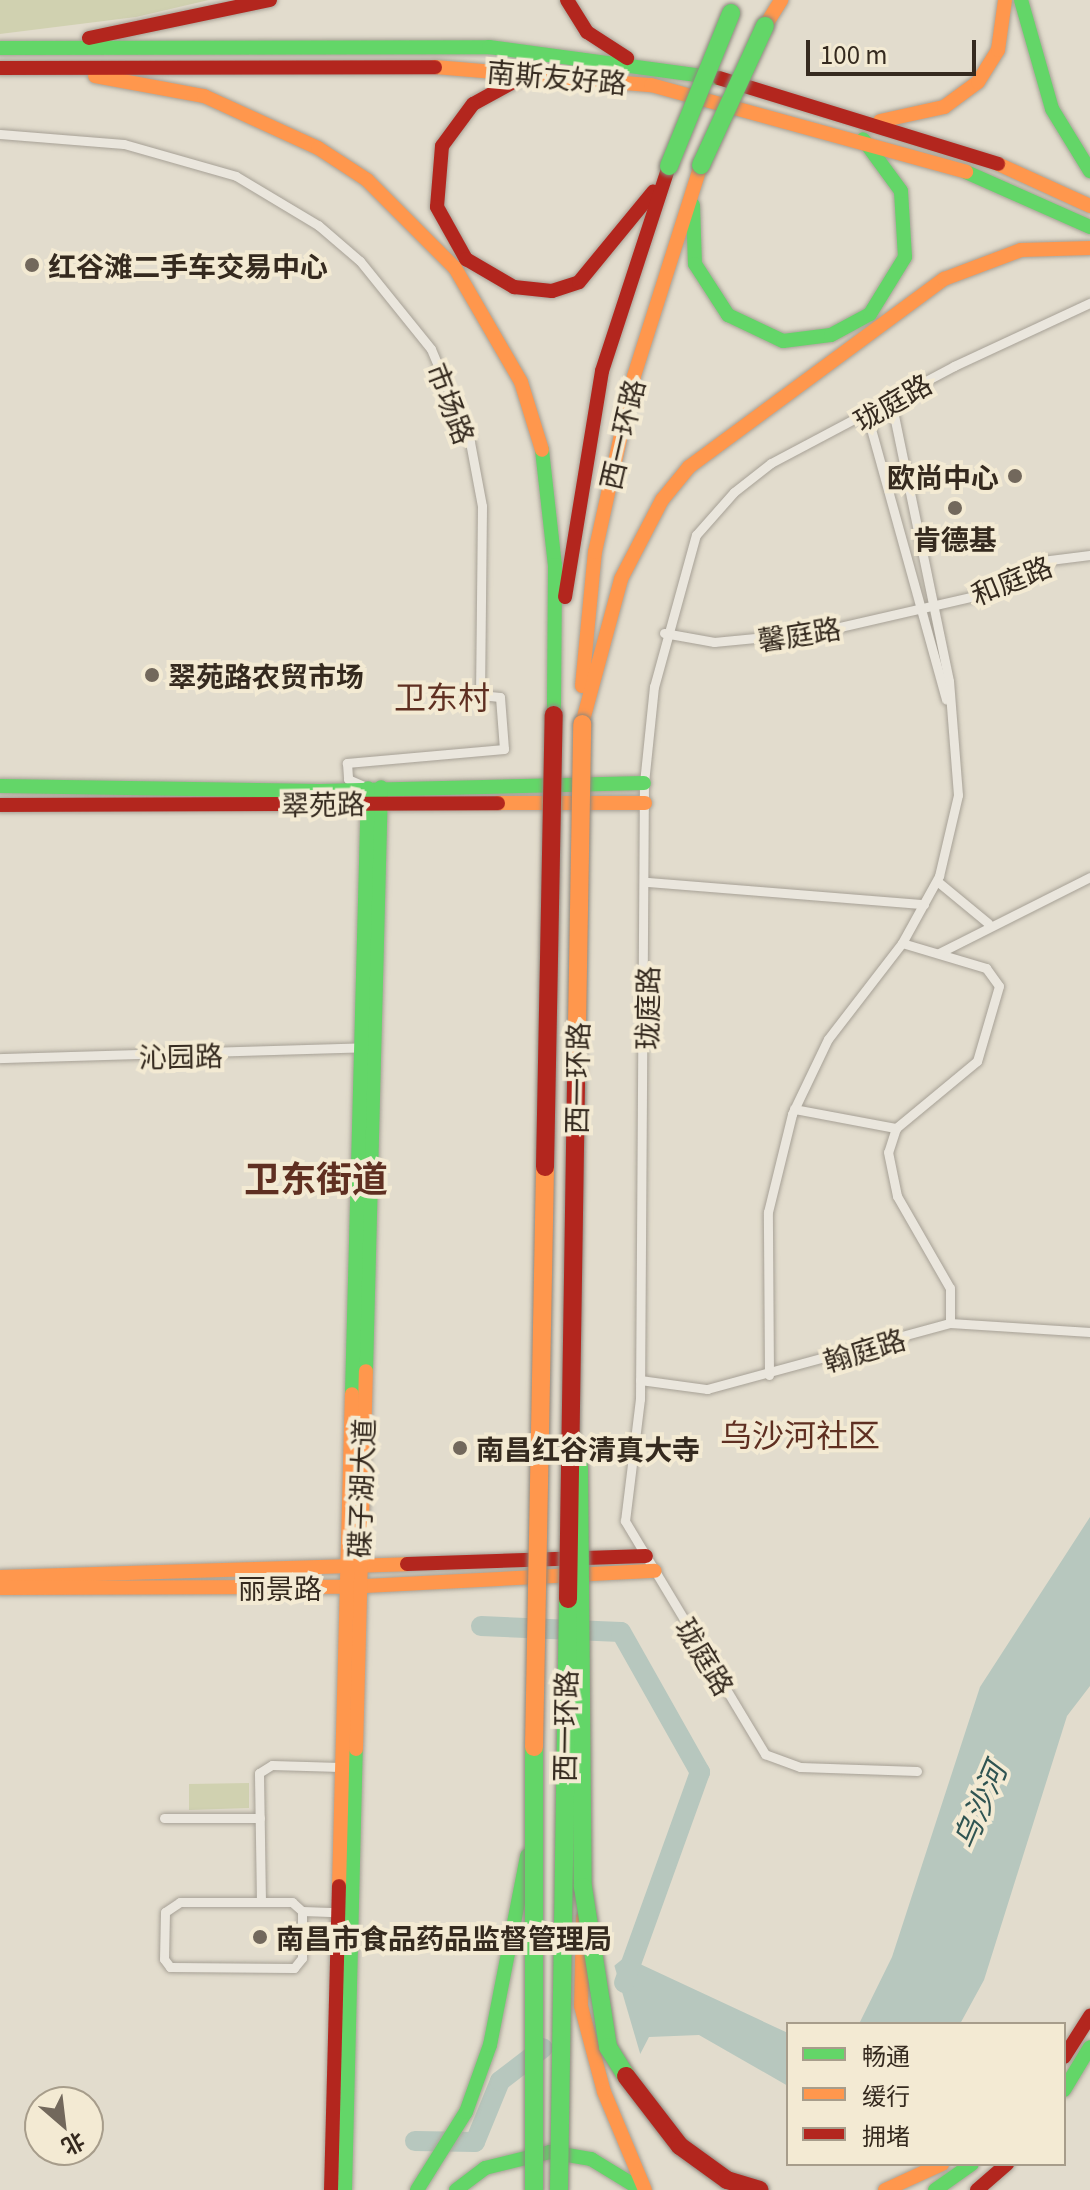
<!DOCTYPE html>
<meta charset="utf-8">
<style>
body{margin:0}
#map{position:relative;width:1090px;height:2190px;overflow:hidden;background:#e2dccd;font-family:Georgia,"Noto Sans SC",serif}
div>[style]{position:absolute}
[style*='--x']{left:calc(var(--x)*1px);top:calc(var(--y)*1px);width:calc(var(--w)*1px);rotate:calc(var(--a)*1deg)}
.green>*{inset:0;background:#d0d1b0}
.water>*{inset:0;background:#b7c7be}
.pier>*{inset:0;background:#e2dccd}
.river>*{height:20px;margin:-10px;padding:0 10px;transform-origin:10px;border-radius:10px;background:#b7c7be}
.roads{filter:drop-shadow(0 0 2px #a7a196) drop-shadow(0 0 2px #a7a196)}
.street>*{height:9px;margin:-4.5px;padding:0 4.5px;transform-origin:4.5px;border-radius:4.5px;background:#eae6dd}
.fast>*{height:14px;margin:-7px;padding:0 7px;transform-origin:7px;border-radius:7px;background:#63d668}
.slow>*{height:14px;margin:-7px;padding:0 7px;transform-origin:7px;border-radius:7px;background:#ff974d}
.jam>*{height:14px;margin:-7px;padding:0 7px;transform-origin:7px;border-radius:7px;background:#b3261e}
.bridges{filter:drop-shadow(0 0 2px #8d877d) drop-shadow(0 0 2px #8d877d)}
.fast-bridge>*{height:18px;margin:-9px;padding:0 9px;transform-origin:9px;border-radius:9px;background:#63d668}
.slow-bridge>*{height:18px;margin:-9px;padding:0 9px;transform-origin:9px;border-radius:9px;background:#ff974d}
.jam-bridge>*{height:18px;margin:-9px;padding:0 9px;transform-origin:9px;border-radius:9px;background:#b3261e}
.dots>*{width:22px;height:22px;translate:-50% -50%;box-sizing:border-box;border:4px solid #f3ead3;border-radius:50%}
span{translate:-50% -50%;white-space:nowrap;text-align:center;line-height:1.15;-webkit-text-stroke:8px #f3ead3;paint-order:stroke}
.street-label{font-size:28px;color:#352a1f}
.poi-label{font-size:28px;color:#352a1f;font-weight:700}
.left{translate:0 -50%;text-align:left}
.right{translate:-100% -50%;text-align:right}
.water-label{font-size:30px;color:#2f5452;font-style:italic}
.quarter-label{font-size:32px;color:#5f2f21}
.district-label{font-size:36px;color:#5f2f21;font-weight:700}
.legend{position:absolute;left:786px;top:2022px;width:280px;height:144px;box-sizing:border-box;background:#f3ead3;border:2px solid #a79d8b;margin:0;padding:10px 14px;list-style:none;font-size:24px;color:#352a1f}
.legend li{display:flex;align-items:center;gap:16px;height:40px}
.legend b{width:40px;border:2px solid #a79d8b}
.north{position:absolute;left:24px;top:2086px;width:80px;height:80px;box-sizing:border-box;background:#f3ead3;border:2px solid #a79d8b;border-radius:50%;rotate:152deg;font-size:22px;font-weight:700;line-height:32px;text-align:center;color:#352a1f}
.north::after{content:'';display:block;margin:auto;width:28px;height:36px;background:#72685c;clip-path:polygon(50% 0,100% 100%,50% 72%,0 100%)}
.scale{position:absolute;left:806px;top:40px;width:170px;height:36px;box-sizing:border-box;border:4px solid #352a1f;border-top:0;padding-left:10px;font-size:24px;line-height:28px;white-space:nowrap;color:#352a1f;-webkit-text-stroke:6px #f3ead3;paint-order:stroke}
</style>
<div id="map">
<div class="green">
<i style="clip-path:polygon(0 0,209px 0,136px 17px,0 34px)"></i>
<i style="clip-path:polygon(249px 1783px,249px 1808px,189px 1810px,189px 1784px)"></i>
</div>
<div class="water">
<i style="clip-path:polygon(1090px 1517px,1090px 1686px,1067px 1716px,984px 1980px,960px 2024px,859px 2024px,892px 1957px,980px 1687px)"></i>
<i style="clip-path:polygon(625px 1957px,788px 2033px,788px 2086px,699px 2035px,649px 2037px,620px 2093px,521px 2042px)"></i>
</div>
<div class="pier">
<i style="clip-path:polygon(613px 1961px,642px 2060px,621px 2096px,517px 2043px)"></i>
<i style="clip-path:polygon(874px 2164px,879px 2190px,775px 2190px,777px 2168px,844px 2172px)"></i>
</div>
<div class="river">
<i style="--x:481;--y:1626;--w:140;--a:2.5"></i>
<i style="--x:621;--y:1632;--w:161;--a:60.6"></i>
<i style="--x:700;--y:1772;--w:224;--a:109.8"></i>
<i style="--x:415;--y:2141;--w:60;--a:1"></i>
<i style="--x:475;--y:2142;--w:66;--a:-67.7"></i>
<i style="--x:500;--y:2081;--w:54;--a:-37.5"></i>
</div>
<div class="roads">
<div class="street">
<i style="--x:0;--y:134;--w:124;--a:4.6"></i>
<i style="--x:124;--y:144;--w:116;--a:15.9"></i>
<i style="--x:236;--y:176;--w:96;--a:30.9"></i>
<i style="--x:318;--y:225;--w:55;--a:40.6"></i>
<i style="--x:360;--y:261;--w:113;--a:51.1"></i>
<i style="--x:431;--y:349;--w:101;--a:67.2"></i>
<i style="--x:470;--y:442;--w:65;--a:79.4"></i>
<i style="--x:482;--y:506;--w:189;--a:90.6"></i>
<i style="--x:480;--y:695;--w:20;--a:6"></i>
<i style="--x:500;--y:697;--w:52;--a:85.6"></i>
<i style="--x:504;--y:749;--w:158;--a:174.9"></i>
<i style="--x:347;--y:763;--w:16;--a:86"></i>
<i style="--x:348;--y:779;--w:22;--a:24"></i>
<i style="--x:868;--y:418;--w:292;--a:74.5"></i>
<i style="--x:664;--y:633;--w:51;--a:10.2"></i>
<i style="--x:714;--y:642;--w:104;--a:-5.5"></i>
<i style="--x:818;--y:632;--w:166;--a:-12.9"></i>
<i style="--x:980;--y:595;--w:71;--a:-28.7"></i>
<i style="--x:1042;--y:561;--w:48;--a:-7.1"></i>
<i style="--x:937;--y:881;--w:66;--a:39.5"></i>
<i style="--x:648;--y:882;--w:277;--a:4.6"></i>
<i style="--x:902;--y:943;--w:88;--a:16.6"></i>
<i style="--x:986;--y:968;--w:22;--a:54"></i>
<i style="--x:999;--y:986;--w:78;--a:106.3"></i>
<i style="--x:977;--y:1061;--w:105;--a:140.4"></i>
<i style="--x:896;--y:1128;--w:25;--a:108"></i>
<i style="--x:888;--y:1152;--w:45;--a:78.4"></i>
<i style="--x:897;--y:1196;--w:106;--a:60.1"></i>
<i style="--x:950;--y:1288;--w:35;--a:90"></i>
<i style="--x:939;--y:953;--w:169;--a:-26.7"></i>
<i style="--x:0;--y:1058;--w:361;--a:-1.7"></i>
<i style="--x:794;--y:1109;--w:104;--a:10.6"></i>
<i style="--x:769;--y:1375;--w:163;--a:-90.4"></i>
<i style="--x:768;--y:1212;--w:101;--a:-76.2"></i>
<i style="--x:792;--y:1114;--w:83;--a:-64.4"></i>
<i style="--x:828;--y:1039;--w:121;--a:-52.4"></i>
<i style="--x:902;--y:943;--w:77;--a:-61.1"></i>
<i style="--x:939;--y:876;--w:83;--a:-76.8"></i>
<i style="--x:958;--y:795;--w:114;--a:-94.5"></i>
<i style="--x:949;--y:681;--w:286;--a:-101.7"></i>
<i style="--x:640;--y:1380;--w:68;--a:7.7"></i>
<i style="--x:707;--y:1389;--w:252;--a:-15.2"></i>
<i style="--x:950;--y:1323;--w:140;--a:3.7"></i>
<i style="--x:917;--y:1771;--w:117;--a:-178"></i>
<i style="--x:800;--y:1767;--w:37;--a:-160"></i>
<i style="--x:765;--y:1754;--w:272;--a:-121"></i>
<i style="--x:625;--y:1521;--w:123;--a:-83"></i>
<i style="--x:640;--y:1399;--w:616;--a:-89.63"></i>
<i style="--x:644;--y:783;--w:97;--a:-84.1"></i>
<i style="--x:654;--y:687;--w:158;--a:-74.6"></i>
<i style="--x:696;--y:535;--w:57;--a:-48.5"></i>
<i style="--x:734;--y:492;--w:47;--a:-38.1"></i>
<i style="--x:771;--y:463;--w:207;--a:-27.9"></i>
<i style="--x:954;--y:366;--w:150;--a:-24.9"></i>
<i style="--x:164;--y:1818;--w:96;--a:0"></i>
<i style="--x:261;--y:1902;--w:129;--a:-90.9"></i>
<i style="--x:259;--y:1773;--w:15;--a:-32"></i>
<i style="--x:272;--y:1765;--w:68;--a:1.7"></i>
<i style="--x:302;--y:1911;--w:13;--a:-138"></i>
<i style="--x:292;--y:1902;--w:112;--a:180"></i>
<i style="--x:180;--y:1902;--w:18;--a:146"></i>
<i style="--x:165;--y:1912;--w:47;--a:91.2"></i>
<i style="--x:164;--y:1959;--w:10;--a:53"></i>
<i style="--x:170;--y:1967;--w:124;--a:0.5"></i>
<i style="--x:294;--y:1968;--w:13;--a:-51"></i>
<i style="--x:302;--y:1958;--w:47;--a:-90"></i>
<i style="--x:302;--y:1911;--w:35;--a:2"></i>
</div>
<div class="fast">
<i style="--x:1021;--y:0;--w:113;--a:74.1"></i>
<i style="--x:1052;--y:109;--w:73;--a:58.5"></i>
<i style="--x:0;--y:48;--w:489;--a:-0.1"></i>
<i style="--x:489;--y:47;--w:232;--a:7.7"></i>
<i style="--x:966;--y:172;--w:136;--a:23.9"></i>
<i style="--x:693;--y:205;--w:59;--a:88.1"></i>
<i style="--x:695;--y:264;--w:61;--a:57.1"></i>
<i style="--x:728;--y:315;--w:61;--a:25.3"></i>
<i style="--x:783;--y:341;--w:48;--a:-7.1"></i>
<i style="--x:831;--y:335;--w:44;--a:-28.3"></i>
<i style="--x:870;--y:314;--w:67;--a:-58.4"></i>
<i style="--x:905;--y:257;--w:66;--a:-93.5"></i>
<i style="--x:901;--y:191;--w:64;--a:-126.2"></i>
<i style="--x:542;--y:450;--w:116;--a:83.6"></i>
<i style="--x:555;--y:565;--w:150;--a:90.4"></i>
<i style="--x:0;--y:786;--w:320;--a:0.9"></i>
<i style="--x:320;--y:791;--w:324;--a:-1.4"></i>
<i style="--x:366;--y:1371;--w:584;--a:-88.53"></i>
<i style="--x:352;--y:1394;--w:606;--a:-88.49"></i>
<i style="--x:1064;--y:2090;--w:50;--a:-58.8"></i>
<i style="--x:345;--y:2190;--w:441;--a:-88.6"></i>
<i style="--x:417;--y:2190;--w:92;--a:-57.9"></i>
<i style="--x:466;--y:2112;--w:71;--a:-70.3"></i>
<i style="--x:490;--y:2045;--w:193;--a:-78.9"></i>
<i style="--x:456;--y:2190;--w:36;--a:-37"></i>
<i style="--x:485;--y:2168;--w:67;--a:-13.8"></i>
<i style="--x:550;--y:2152;--w:42;--a:9.7"></i>
<i style="--x:591;--y:2159;--w:60;--a:31.3"></i>
<i style="--x:935;--y:2190;--w:45;--a:-35.1"></i>
</div>
<div class="slow">
<i style="--x:765;--y:26;--w:31;--a:-58"></i>
<i style="--x:435;--y:67;--w:217;--a:4.8"></i>
<i style="--x:651;--y:85;--w:327;--a:15.4"></i>
<i style="--x:95;--y:76;--w:111;--a:10.4"></i>
<i style="--x:204;--y:96;--w:125;--a:24.5"></i>
<i style="--x:318;--y:148;--w:59;--a:33.1"></i>
<i style="--x:367;--y:180;--w:124;--a:45"></i>
<i style="--x:455;--y:268;--w:132;--a:59.9"></i>
<i style="--x:521;--y:382;--w:71;--a:72.8"></i>
<i style="--x:880;--y:121;--w:66;--a:-12.3"></i>
<i style="--x:944;--y:107;--w:42;--a:-36.3"></i>
<i style="--x:978;--y:82;--w:38;--a:-58"></i>
<i style="--x:998;--y:50;--w:50;--a:-82"></i>
<i style="--x:998;--y:164;--w:101;--a:24.5"></i>
<i style="--x:582;--y:686;--w:135;--a:-84.5"></i>
<i style="--x:595;--y:552;--w:180;--a:-77.5"></i>
<i style="--x:634;--y:376;--w:221;--a:-72.4"></i>
<i style="--x:582;--y:724;--w:150;--a:-74.9"></i>
<i style="--x:621;--y:579;--w:89;--a:-62.6"></i>
<i style="--x:662;--y:500;--w:43;--a:-50.7"></i>
<i style="--x:689;--y:467;--w:317;--a:-36.4"></i>
<i style="--x:944;--y:279;--w:82;--a:-20.6"></i>
<i style="--x:1021;--y:250;--w:69;--a:-1.7"></i>
<i style="--x:498;--y:803;--w:147;--a:0"></i>
<i style="--x:0;--y:1577;--w:407;--a:-1.8"></i>
<i style="--x:0;--y:1588;--w:346;--a:-0.2"></i>
<i style="--x:346;--y:1587;--w:309;--a:-3"></i>
<i style="--x:356;--y:1749;--w:378;--a:-88.5"></i>
<i style="--x:339;--y:1886;--w:492;--a:-88.5"></i>
<i style="--x:583;--y:1918;--w:88;--a:91.3"></i>
<i style="--x:581;--y:2006;--w:89;--a:75"></i>
<i style="--x:604;--y:2092;--w:106;--a:67.3"></i>
<i style="--x:885;--y:2190;--w:63;--a:-24.5"></i>
</div>
<div class="jam">
<i style="--x:567;--y:0;--w:38;--a:58"></i>
<i style="--x:587;--y:32;--w:48;--a:33"></i>
<i style="--x:89;--y:38;--w:185;--a:-11.9"></i>
<i style="--x:0;--y:68;--w:435;--a:-0.1"></i>
<i style="--x:526;--y:75;--w:60;--a:151.3"></i>
<i style="--x:473;--y:104;--w:52;--a:126.4"></i>
<i style="--x:442;--y:146;--w:61;--a:94.7"></i>
<i style="--x:437;--y:207;--w:60;--a:60.9"></i>
<i style="--x:466;--y:259;--w:56;--a:30.3"></i>
<i style="--x:514;--y:287;--w:38;--a:6"></i>
<i style="--x:552;--y:291;--w:28;--a:-18"></i>
<i style="--x:579;--y:282;--w:117;--a:-50.6"></i>
<i style="--x:719;--y:78;--w:292;--a:17.1"></i>
<i style="--x:565;--y:597;--w:229;--a:-80.7"></i>
<i style="--x:602;--y:371;--w:216;--a:-71.9"></i>
<i style="--x:0;--y:805;--w:498;--a:-0.2"></i>
<i style="--x:407;--y:1564;--w:239;--a:-1.9"></i>
<i style="--x:1064;--y:2057;--w:49;--a:-57.6"></i>
<i style="--x:331;--y:2190;--w:304;--a:-88.5"></i>
<i style="--x:977;--y:2190;--w:40;--a:-41"></i>
</div>
</div>
<div class="bridges">
<div class="fast-bridge">
<i style="--x:701;--y:165;--w:153;--a:-65.3"></i>
<i style="--x:669;--y:166;--w:165;--a:-67.9"></i>
<i style="--x:579;--y:1467;--w:420;--a:89.5"></i>
<i style="--x:583;--y:1887;--w:162;--a:81.1"></i>
<i style="--x:608;--y:2047;--w:34;--a:58"></i>
<i style="--x:534;--y:1747;--w:443;--a:90"></i>
<i style="--x:559;--y:2190;--w:591;--a:-89.13"></i>
</div>
<div class="slow-bridge">
<i style="--x:576;--y:1082;--w:358;--a:-89"></i>
<i style="--x:534;--y:1747;--w:580;--a:-88.91"></i>
</div>
<div class="jam-bridge">
<i style="--x:545;--y:1167;--w:452;--a:-88.9"></i>
<i style="--x:568;--y:1599;--w:517;--a:-89.11"></i>
<i style="--x:626;--y:2076;--w:88;--a:52.4"></i>
<i style="--x:680;--y:2146;--w:58;--a:35.9"></i>
<i style="--x:727;--y:2180;--w:34;--a:17"></i>
</div>
</div>
<div class="dots">
<i style="left:32px;top:265px;background:#72685c"></i>
<i style="left:1015px;top:476px;background:#72685c"></i>
<i style="left:955px;top:508px;background:#72685c"></i>
<i style="left:152px;top:675px;background:#72685c"></i>
<i style="left:460px;top:1448px;background:#72685c"></i>
<i style="left:260px;top:1937px;background:#72685c"></i>
</div>
<div class="street-label">
<span style="left:557px;top:76px;rotate:5deg">南斯友好路</span>
<span style="left:892px;top:401px;rotate:-30deg">珑庭路</span>
<span style="left:452px;top:403px;rotate:69deg">市场路</span>
<span style="left:621px;top:434px;rotate:-77deg">西一环路</span>
<span style="left:1011px;top:579px;rotate:-22deg">和庭路</span>
<span style="left:799px;top:633px;rotate:-9deg">馨庭路</span>
<span style="left:323px;top:803px;rotate:-1deg">翠苑路</span>
<span style="left:646px;top:1008px;rotate:-89deg">珑庭路</span>
<span style="left:181px;top:1055px;rotate:-1deg">沁园路</span>
<span style="left:576px;top:1078px;rotate:-89deg">西一环路</span>
<span style="left:864px;top:1349px;rotate:-17deg">翰庭路</span>
<span style="left:360px;top:1488px;rotate:-88deg">碟子湖大道</span>
<span style="left:280px;top:1587px">丽景路</span>
<span style="left:706px;top:1656px;rotate:59deg">珑庭路</span>
<span style="left:564px;top:1726px;rotate:-89deg">西一环路</span>
</div>
<div class="poi-label">
<span class="left" style="left:48px;top:265px">红谷滩二手车交易中心</span>
<span class="right" style="left:999px;top:476px">欧尚中心</span>
<span style="left:955px;top:538px">肯德基</span>
<span class="left" style="left:168px;top:675px">翠苑路农贸市场</span>
<span class="left" style="left:476px;top:1448px">南昌红谷清真大寺</span>
<span class="left" style="left:276px;top:1937px">南昌市食品药品监督管理局</span>
</div>
<div class="water-label">
<span style="left:978px;top:1805px;rotate:-67deg">乌沙河</span>
</div>
<div class="quarter-label">
<span style="left:442px;top:695px">卫东村</span>
<span style="left:800px;top:1433px">乌沙河社区</span>
</div>
<div class="district-label">
<span style="left:316px;top:1177px">卫东街道</span>
</div>
<ul class="legend">
<li><b style="height:10px;background:#63d668"></b>畅通</li>
<li><b style="height:10px;background:#ff974d"></b>缓行</li>
<li><b style="height:10px;background:#b3261e"></b>拥堵</li>
</ul>
<div class="north">北</div>
<div class="scale">100 m</div>
</div>
